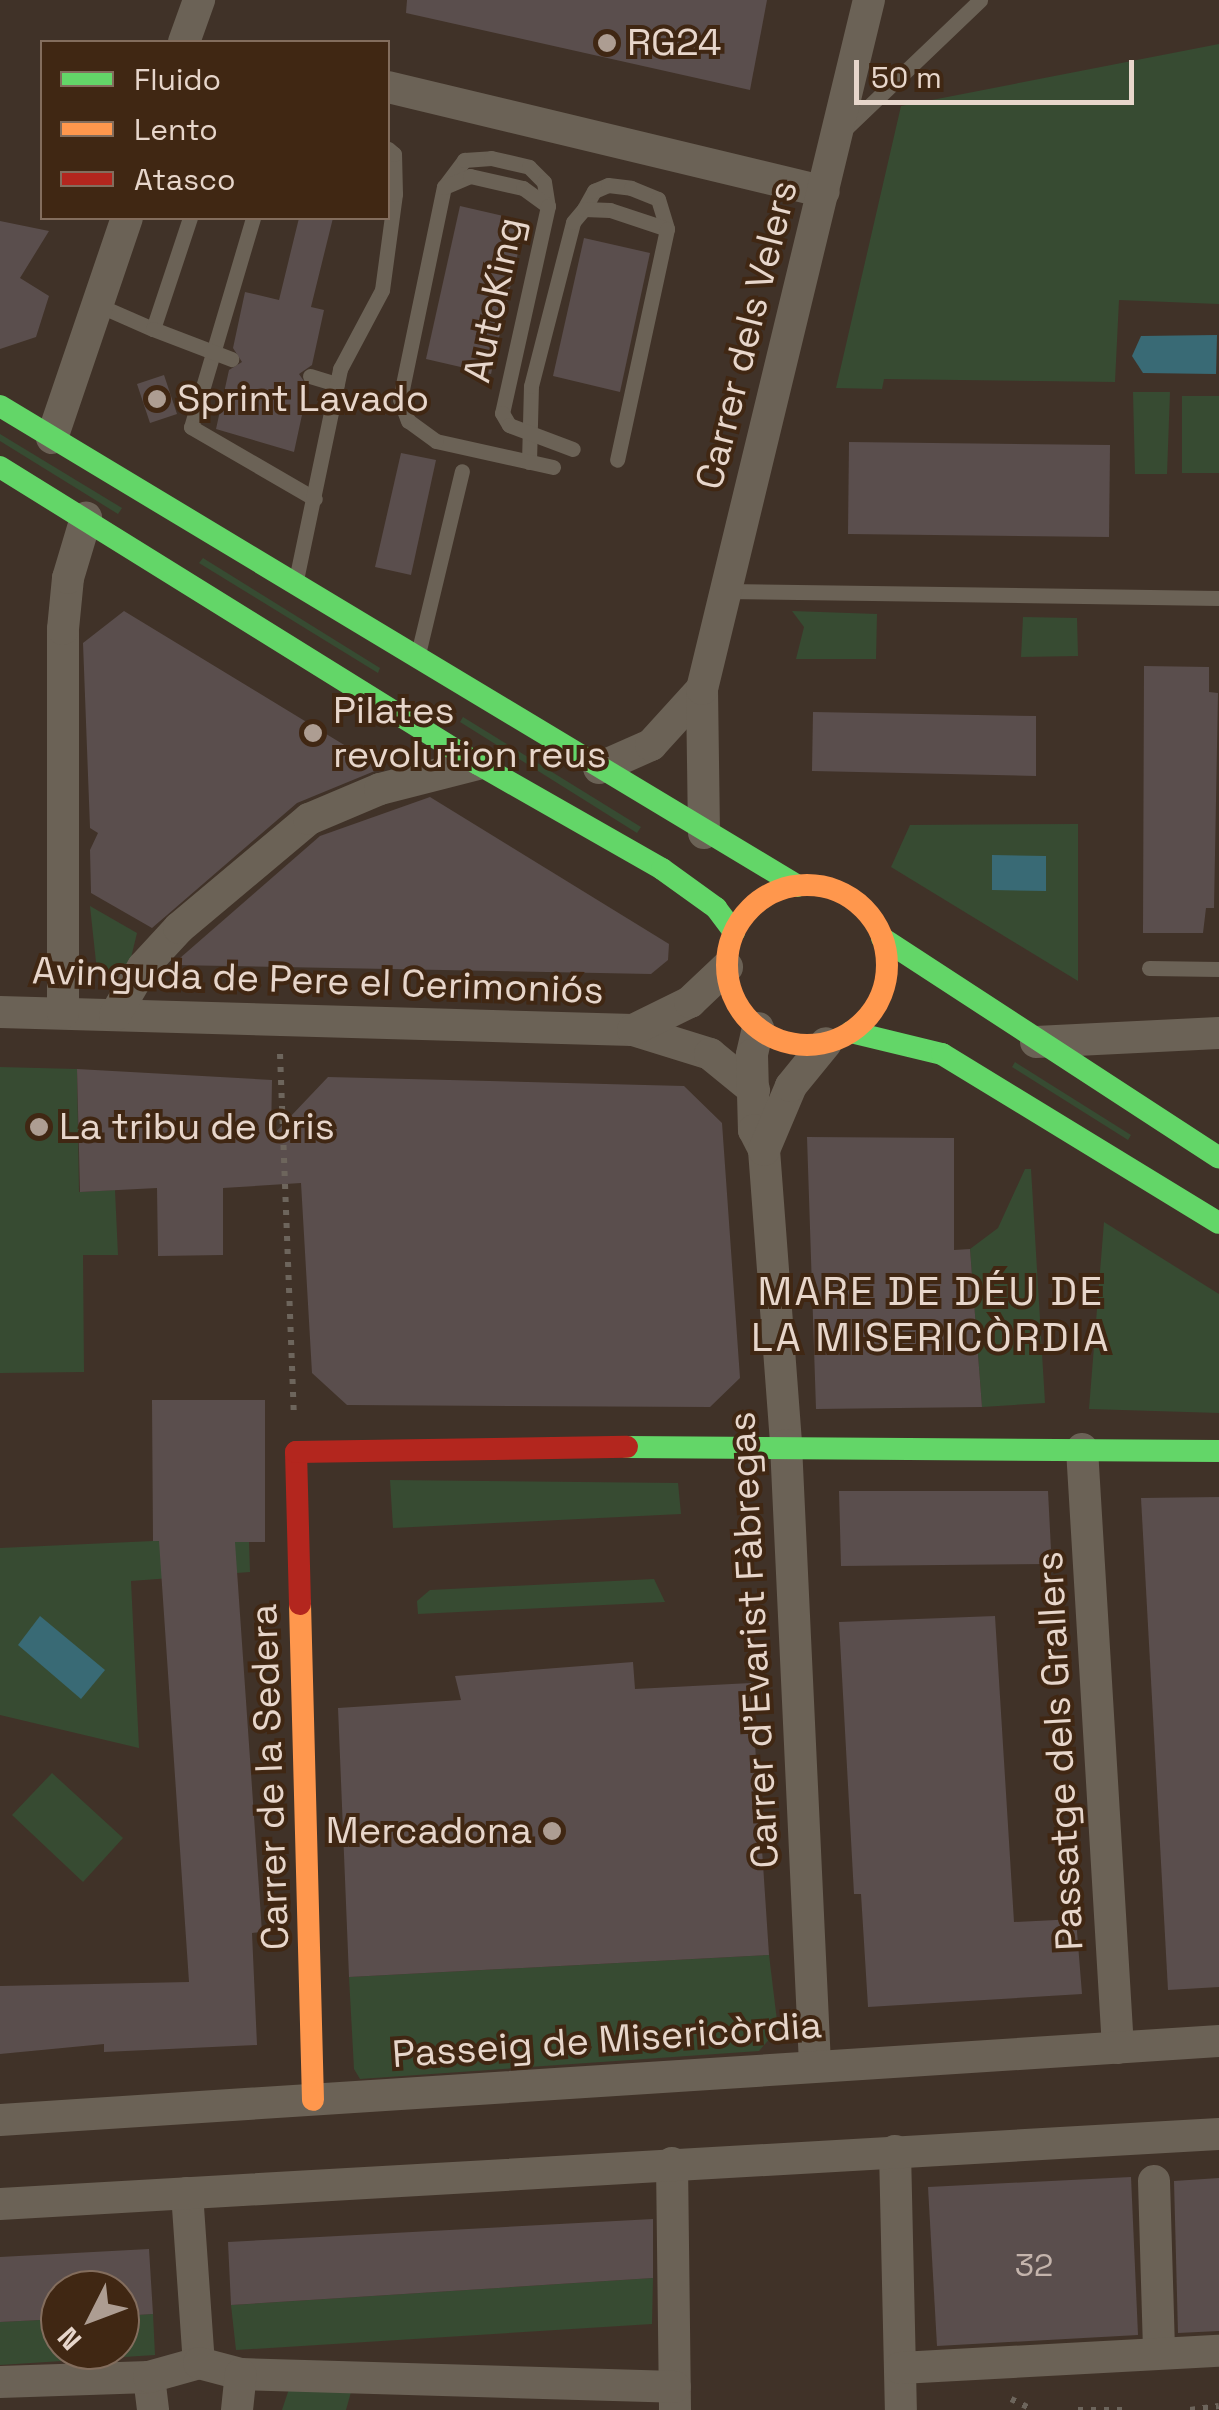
<!DOCTYPE html>
<meta charset="utf-8">
<style>
body{margin:0}
#map{position:relative;width:1219px;height:2410px;overflow:hidden;background:#403228;font-family:"Space Grotesk",sans-serif}
div>[style]{position:absolute}
[style*='--x']{left:calc(var(--x)*1px);top:calc(var(--y)*1px);width:calc(var(--w)*1px);rotate:calc(var(--a)*1deg)}
.green>*{inset:0;background:#374b32}
.water>*{inset:0;background:#396a75}
.building>*{inset:0;background:#5a4e4d}
.path>*{height:6px;margin-top:-3px;transform-origin:0;background:repeating-linear-gradient(90deg,#6d655c 0 5px,transparent 0 13px)}
.lane>*{height:15px;margin:-7.5px;padding:0 7.5px;transform-origin:7.5px;border-radius:7.5px;background:#6b6256}
.street>*{height:32px;margin:-16px;padding:0 16px;transform-origin:16px;border-radius:16px;background:#6b6256}
.fast>*{height:22px;margin:-11px;padding:0 11px;transform-origin:11px;border-radius:11px;background:#63d668}
.slow>*{height:22px;margin:-11px;padding:0 11px;transform-origin:11px;border-radius:11px;background:#ff974d}
.slow>.ring{margin:-11px;padding:0;box-sizing:content-box;background:none;border:22px solid #ff974d;border-radius:50%}
.jam>*{height:22px;margin:-11px;padding:0 11px;transform-origin:11px;border-radius:11px;background:#b3261e}
.dots>*{width:28px;height:28px;translate:-50% -50%;box-sizing:border-box;border:5px solid #402713;border-radius:50%}
span{translate:-50% -50%;white-space:nowrap;text-align:center;line-height:1.15;-webkit-text-stroke:8px #402713;paint-order:stroke}
.number-label{font-size:32px;color:#c4b4ac}
.number-label span{-webkit-text-stroke-width:0}
.poi-label{font-size:38px;color:#e7d6cb}
.left{translate:0 -50%;text-align:left}
.right{translate:-100% -50%;text-align:right}
.street-label{font-size:38px;color:#e7d6cb}
.neighbourhood-label{font-size:40px;color:#e7d6cb;letter-spacing:2.5px}
.legend{position:absolute;left:40px;top:40px;width:350px;height:180px;box-sizing:border-box;background:#402713;border:2px solid #836d5d;margin:0;padding:12px 18px;list-style:none;font-size:30px;color:#e7d6cb}
.legend li{display:flex;align-items:center;gap:20px;height:50px}
.legend b{width:50px;border:2px solid #836d5d}
.north{position:absolute;left:40px;top:2270px;width:100px;height:100px;box-sizing:border-box;background:#402713;border:2px solid #836d5d;border-radius:50%;rotate:228deg;font-size:28px;font-weight:700;line-height:40px;text-align:center;color:#e7d6cb}
.north::after{content:'';display:block;margin:auto;width:35px;height:45px;background:#ad9d92;clip-path:polygon(50% 0,100% 100%,50% 72%,0 100%)}
.scale{position:absolute;left:854px;top:60px;width:280px;height:45px;box-sizing:border-box;border:5px solid #e7d6cb;border-top:0;padding-left:12px;font-size:30px;line-height:35px;white-space:nowrap;color:#e7d6cb;-webkit-text-stroke:8px #402713;paint-order:stroke}
</style>
<div id="map">
<div class="green">
<i style="clip-path:polygon(1219px 44px,1219px 304px,1119px 300px,1115px 382px,884px 379px,882px 389px,836px 388px,901px 106px)"></i>
<i style="clip-path:polygon(1133px 392px,1170px 392px,1167px 474px,1135px 474px)"></i>
<i style="clip-path:polygon(1182px 396px,1219px 396px,1219px 473px,1182px 473px)"></i>
<i style="clip-path:polygon(0 434px,122px 508px,118px 514px,0 441px)"></i>
<i style="clip-path:polygon(203px 558px,380px 668px,378px 673px,199px 563px)"></i>
<i style="clip-path:polygon(792px 611px,877px 614px,876px 659px,796px 659px,804px 627px)"></i>
<i style="clip-path:polygon(1023px 617px,1077px 618px,1078px 656px,1021px 657px)"></i>
<i style="clip-path:polygon(463px 717px,641px 827px,637px 833px,460px 722px)"></i>
<i style="clip-path:polygon(1078px 824px,1078px 981px,891px 867px,910px 825px)"></i>
<i style="clip-path:polygon(90px 906px,137px 933px,127px 974px,108px 973px,96px 962px)"></i>
<i style="clip-path:polygon(1015px 1062px,1131px 1135px,1128px 1140px,1012px 1067px)"></i>
<i style="clip-path:polygon(0 1067px,77px 1069px,79px 1192px,115px 1190px,118px 1255px,83px 1255px,84px 1372px,0 1373px)"></i>
<i style="clip-path:polygon(1025px 1169px,1031px 1169px,1045px 1403px,982px 1407px,970px 1249px,998px 1228px)"></i>
<i style="clip-path:polygon(1104px 1222px,1219px 1294px,1219px 1413px,1089px 1409px)"></i>
<i style="clip-path:polygon(390px 1480px,678px 1483px,681px 1514px,393px 1528px)"></i>
<i style="clip-path:polygon(153px 1541px,249px 1542px,250px 1572px,131px 1581px,139px 1748px,0 1715px,0 1548px)"></i>
<i style="clip-path:polygon(654px 1579px,665px 1602px,418px 1614px,417px 1601px,430px 1590px)"></i>
<i style="clip-path:polygon(52px 1773px,123px 1838px,83px 1882px,12px 1815px)"></i>
<i style="clip-path:polygon(769px 1955px,778px 2029px,759px 2051px,360px 2079px,354px 2069px,349px 1977px)"></i>
<i style="clip-path:polygon(653px 2278px,652px 2324px,236px 2350px,231px 2305px)"></i>
<i style="clip-path:polygon(153px 2314px,155px 2355px,0 2365px,0 2322px,60px 2319px,60px 2350px,120px 2350px,120px 2316px)"></i>
<i style="clip-path:polygon(289px 2389px,351px 2392px,346px 2410px,282px 2410px)"></i>
</div>
<div class="water">
<i style="clip-path:polygon(1217px 335px,1216px 374px,1143px 373px,1132px 356px,1141px 336px)"></i>
<i style="clip-path:polygon(992px 855px,1046px 856px,1046px 891px,992px 890px)"></i>
<i style="clip-path:polygon(40px 1616px,105px 1670px,81px 1699px,18px 1645px)"></i>
</div>
<div class="building">
<i style="clip-path:polygon(407px 0,767px 0,750px 90px,406px 13px)"></i>
<i style="clip-path:polygon(460px 206px,525px 221px,491px 374px,426px 359px)"></i>
<i style="clip-path:polygon(299px 218px,333px 218px,311px 307px,324px 310px,312px 365px,299px 374px,308px 387px,294px 452px,216px 429px,229px 370px,242px 362px,233px 348px,245px 292px,279px 300px)"></i>
<i style="clip-path:polygon(0 221px,49px 231px,20px 278px,49px 296px,36px 337px,0 349px)"></i>
<i style="clip-path:polygon(584px 238px,650px 253px,620px 392px,553px 376px)"></i>
<i style="clip-path:polygon(164px 375px,177px 414px,150px 423px,137px 384px)"></i>
<i style="clip-path:polygon(849px 442px,1110px 445px,1109px 537px,848px 534px)"></i>
<i style="clip-path:polygon(401px 453px,436px 460px,411px 575px,375px 567px)"></i>
<i style="clip-path:polygon(124px 611px,382px 768px,297px 803px,152px 928px,91px 893px,90px 850px,98px 833px,90px 828px,83px 643px)"></i>
<i style="clip-path:polygon(1144px 666px,1209px 667px,1209px 692px,1218px 693px,1214px 908px,1206px 908px,1203px 933px,1143px 933px)"></i>
<i style="clip-path:polygon(813px 712px,1036px 716px,1036px 776px,812px 771px)"></i>
<i style="clip-path:polygon(430px 797px,669px 944px,668px 960px,651px 974px,172px 965px,320px 836px)"></i>
<i style="clip-path:polygon(77px 1069px,272px 1080px,271px 1137px,328px 1077px,684px 1086px,722px 1123px,740px 1378px,710px 1407px,347px 1405px,312px 1373px,301px 1183px,223px 1188px,223px 1255px,158px 1256px,157px 1188px,80px 1192px)"></i>
<i style="clip-path:polygon(807px 1137px,954px 1138px,954px 1250px,970px 1249px,982px 1407px,816px 1409px)"></i>
<i style="clip-path:polygon(152px 1400px,265px 1400px,265px 1542px,235px 1542px,262px 1932px,252px 1933px,257px 2045px,104px 2052px,104px 2044px,0 2054px,0 1986px,189px 1982px,159px 1541px,153px 1541px)"></i>
<i style="clip-path:polygon(839px 1491px,1048px 1491px,1051px 1550px,1047px 1564px,841px 1566px)"></i>
<i style="clip-path:polygon(1219px 1497px,1219px 1987px,1168px 1990px,1141px 1498px)"></i>
<i style="clip-path:polygon(995px 1616px,1014px 1922px,1076px 1919px,1082px 1994px,868px 2007px,861px 1894px,854px 1894px,839px 1622px)"></i>
<i style="clip-path:polygon(633px 1662px,635px 1689px,751px 1683px,769px 1955px,349px 1977px,338px 1708px,461px 1700px,455px 1676px)"></i>
<i style="clip-path:polygon(1131px 2177px,1138px 2335px,937px 2346px,928px 2187px)"></i>
<i style="clip-path:polygon(1219px 2178px,1219px 2331px,1178px 2333px,1174px 2181px)"></i>
<i style="clip-path:polygon(653px 2219px,653px 2278px,231px 2305px,228px 2242px)"></i>
<i style="clip-path:polygon(149px 2249px,153px 2314px,120px 2316px,120px 2290px,60px 2290px,60px 2319px,0 2322px,0 2257px)"></i>
</div>
<div class="path">
<i style="--x:280;--y:1054;--w:357;--a:87.8"></i>
<i style="--x:1011;--y:2399;--w:25;--a:26"></i>
<i style="--x:1078;--y:2410;--w:48;--a:0"></i>
<i style="--x:1190;--y:2410;--w:29;--a:-8"></i>
</div>
<div class="lane">
<i style="--x:842;--y:132;--w:191;--a:-43.7"></i>
<i style="--x:444;--y:187;--w:34;--a:-53"></i>
<i style="--x:464;--y:160;--w:27;--a:-4"></i>
<i style="--x:491;--y:158;--w:39;--a:13"></i>
<i style="--x:529;--y:167;--w:21;--a:45"></i>
<i style="--x:544;--y:182;--w:24;--a:81"></i>
<i style="--x:584;--y:209;--w:21;--a:-61"></i>
<i style="--x:594;--y:191;--w:15;--a:-23"></i>
<i style="--x:608;--y:185;--w:23;--a:7"></i>
<i style="--x:631;--y:188;--w:29;--a:22"></i>
<i style="--x:658;--y:199;--w:31;--a:73"></i>
<i style="--x:253;--y:218;--w:218;--a:106.5"></i>
<i style="--x:191;--y:427;--w:143;--a:30.1"></i>
<i style="--x:98;--y:305;--w:60;--a:23.6"></i>
<i style="--x:153;--y:329;--w:117;--a:-71.6"></i>
<i style="--x:153;--y:329;--w:84;--a:21"></i>
<i style="--x:310;--y:376;--w:28;--a:17"></i>
<i style="--x:529;--y:462;--w:76;--a:-88.5"></i>
<i style="--x:531;--y:386;--w:169;--a:-75.6"></i>
<i style="--x:573;--y:222;--w:17;--a:-50"></i>
<i style="--x:584;--y:209;--w:26;--a:2"></i>
<i style="--x:610;--y:210;--w:60;--a:18.4"></i>
<i style="--x:667;--y:229;--w:236;--a:102.2"></i>
<i style="--x:553;--y:467;--w:120;--a:-167.5"></i>
<i style="--x:436;--y:441;--w:34;--a:-144"></i>
<i style="--x:408;--y:421;--w:23;--a:-110"></i>
<i style="--x:400;--y:399;--w:217;--a:-78.3"></i>
<i style="--x:444;--y:187;--w:28;--a:-23"></i>
<i style="--x:470;--y:176;--w:54;--a:12.8"></i>
<i style="--x:523;--y:188;--w:31;--a:36"></i>
<i style="--x:548;--y:206;--w:212;--a:102.5"></i>
<i style="--x:502;--y:413;--w:14;--a:60"></i>
<i style="--x:509;--y:425;--w:68;--a:20.6"></i>
<i style="--x:296;--y:580;--w:216;--a:-78.2"></i>
<i style="--x:340;--y:369;--w:89;--a:-62"></i>
<i style="--x:382;--y:290;--w:97;--a:-82.3"></i>
<i style="--x:395;--y:194;--w:40;--a:-91.4"></i>
<i style="--x:394;--y:154;--w:8;--a:-140"></i>
<i style="--x:725;--y:591;--w:494;--a:0.8"></i>
<i style="--x:418;--y:654;--w:188;--a:-76.5"></i>
<i style="--x:1149;--y:968;--w:70;--a:0.8"></i>
</div>
<div class="street">
<i style="--x:184;--y:42;--w:45;--a:-70.3"></i>
<i style="--x:388;--y:87;--w:448;--a:13.5"></i>
<i style="--x:52;--y:438;--w:232;--a:-71.2"></i>
<i style="--x:599;--y:768;--w:57;--a:-23.9"></i>
<i style="--x:651;--y:745;--w:76;--a:-47.7"></i>
<i style="--x:704;--y:833;--w:144;--a:-90.8"></i>
<i style="--x:702;--y:689;--w:709;--a:-76.38"></i>
<i style="--x:0;--y:1012;--w:633;--a:1.63"></i>
<i style="--x:633;--y:1030;--w:81;--a:17.3"></i>
<i style="--x:710;--y:1054;--w:57;--a:39.3"></i>
<i style="--x:63;--y:1013;--w:384;--a:-90"></i>
<i style="--x:63;--y:629;--w:51;--a:-84.4"></i>
<i style="--x:68;--y:578;--w:63;--a:-73.3"></i>
<i style="--x:115;--y:1015;--w:56;--a:-59.7"></i>
<i style="--x:143;--y:967;--w:53;--a:-47.3"></i>
<i style="--x:179;--y:928;--w:170;--a:-40"></i>
<i style="--x:309;--y:819;--w:77;--a:-22.9"></i>
<i style="--x:380;--y:789;--w:101;--a:-14.3"></i>
<i style="--x:758;--y:1028;--w:28;--a:103"></i>
<i style="--x:752;--y:1055;--w:75;--a:88.5"></i>
<i style="--x:754;--y:1130;--w:22;--a:63"></i>
<i style="--x:764;--y:1150;--w:296;--a:85.7"></i>
<i style="--x:786;--y:1445;--w:621;--a:87.32"></i>
<i style="--x:633;--y:1030;--w:64;--a:-26.2"></i>
<i style="--x:690;--y:1002;--w:51;--a:-43.4"></i>
<i style="--x:1036;--y:1042;--w:183;--a:-2.8"></i>
<i style="--x:764;--y:1150;--w:69;--a:-67.1"></i>
<i style="--x:791;--y:1086;--w:55;--a:-50.9"></i>
<i style="--x:1082;--y:1449;--w:600;--a:86.56"></i>
<i style="--x:0;--y:2120;--w:1222;--a:-3.71"></i>
<i style="--x:895;--y:2151;--w:259;--a:88.7"></i>
<i style="--x:672;--y:2163;--w:247;--a:89.3"></i>
<i style="--x:1154;--y:2181;--w:171;--a:88.3"></i>
<i style="--x:187;--y:2193;--w:170;--a:86"></i>
<i style="--x:0;--y:2204;--w:1221;--a:-3.29"></i>
<i style="--x:900;--y:2368;--w:319;--a:-3.1"></i>
<i style="--x:149;--y:2377;--w:33;--a:83"></i>
<i style="--x:0;--y:2382;--w:149;--a:-1.9"></i>
<i style="--x:149;--y:2377;--w:52;--a:-15.6"></i>
<i style="--x:199;--y:2363;--w:43;--a:14.7"></i>
<i style="--x:241;--y:2374;--w:434;--a:1.7"></i>
<i style="--x:237;--y:2410;--w:36;--a:-84"></i>
</div>
<div class="fast">
<i style="--x:0;--y:406;--w:931;--a:31.03"></i>
<i style="--x:0;--y:467;--w:563;--a:31.85"></i>
<i style="--x:478;--y:764;--w:212;--a:29.7"></i>
<i style="--x:662;--y:869;--w:67;--a:35.8"></i>
<i style="--x:716;--y:908;--w:30;--a:53"></i>
<i style="--x:882;--y:938;--w:402;--a:33.1"></i>
<i style="--x:851;--y:1032;--w:94;--a:13.6"></i>
<i style="--x:942;--y:1054;--w:324;--a:31.4"></i>
<i style="--x:627;--y:1447;--w:592;--a:0.39"></i>
</div>
<div class="slow">
<i class="ring" style="left:727px;top:885px;width:138px;height:138px"></i>
<i style="--x:300;--y:1604;--w:496;--a:88.5"></i>
</div>
<div class="jam">
<i style="--x:300;--y:1604;--w:152;--a:-91.5"></i>
<i style="--x:296;--y:1452;--w:331;--a:-0.9"></i>
</div>
<div class="dots">
<i style="left:607px;top:43px;background:#ad9d92"></i>
<i style="left:157px;top:399px;background:#ad9d92"></i>
<i style="left:313px;top:733px;background:#ad9d92"></i>
<i style="left:39px;top:1127px;background:#ad9d92"></i>
<i style="left:552px;top:1831px;background:#ad9d92"></i>
</div>
<div class="number-label">
<span style="left:1034px;top:2265px">32</span>
</div>
<div class="poi-label">
<span class="left" style="left:627px;top:43px">RG24</span>
<span class="left" style="left:177px;top:399px">Sprint Lavado</span>
<span class="left" style="left:333px;top:733px">Pilates<br>revolution reus</span>
<span class="left" style="left:59px;top:1127px">La tribu de Cris</span>
<span class="right" style="left:532px;top:1831px">Mercadona</span>
</div>
<div class="street-label">
<span style="left:494px;top:300px;rotate:-78deg">AutoKing</span>
<span style="left:747px;top:335px;rotate:-76deg">Carrer dels Velers</span>
<span style="left:318px;top:981px;rotate:2deg">Avinguda de Pere el Cerimoniós</span>
<span style="left:754px;top:1640px;rotate:-93deg">Carrer d'Evarist Fàbregas</span>
<span style="left:1060px;top:1751px;rotate:-93deg">Passatge dels Grallers</span>
<span style="left:270px;top:1777px;rotate:-92deg">Carrer de la Sedera</span>
<span style="left:607px;top:2040px;rotate:-4deg">Passeig de Misericòrdia</span>
</div>
<div class="neighbourhood-label">
<span style="left:931px;top:1315px">MARE DE DÉU DE<br>LA MISERICÒRDIA</span>
</div>
<ul class="legend">
<li><b style="height:12px;background:#63d668"></b>Fluido</li>
<li><b style="height:12px;background:#ff974d"></b>Lento</li>
<li><b style="height:12px;background:#b3261e"></b>Atasco</li>
</ul>
<div class="north">N</div>
<div class="scale">50 m</div>
</div>
